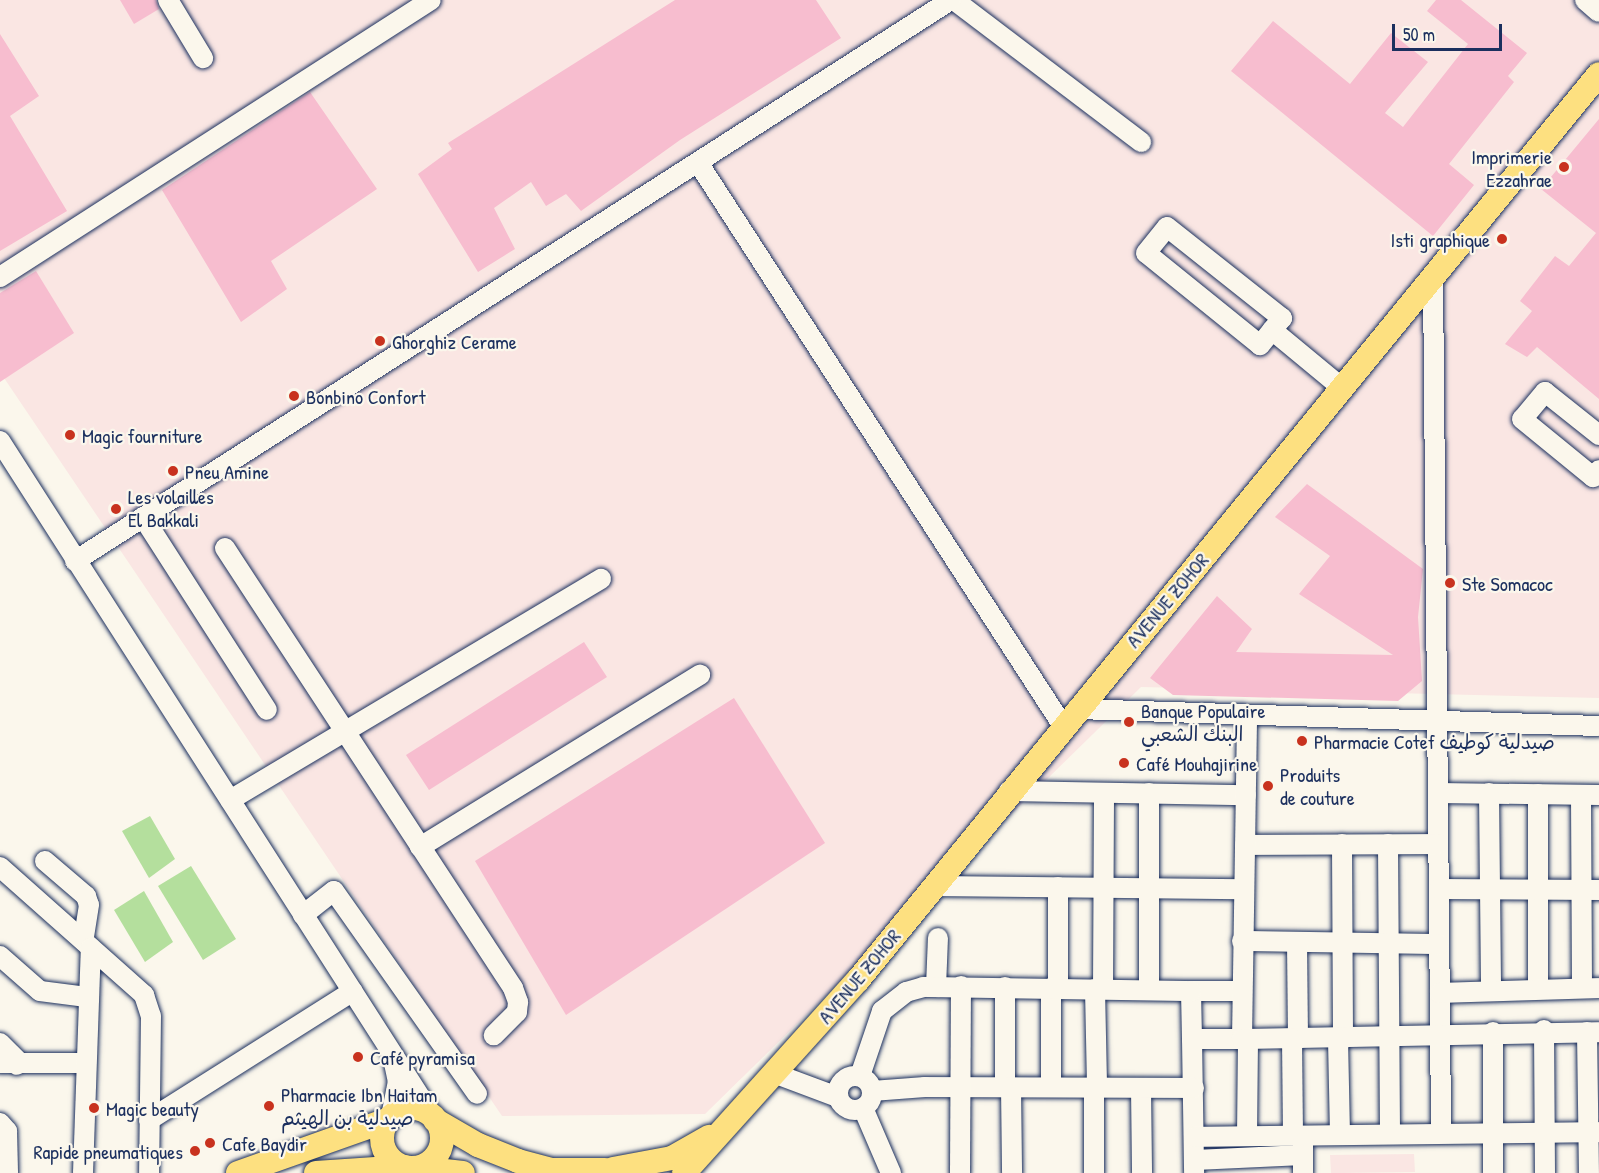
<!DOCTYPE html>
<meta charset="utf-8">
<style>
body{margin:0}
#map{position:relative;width:1599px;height:1173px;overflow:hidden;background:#fbf7ec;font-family:"Patrick Hand","Playpen Sans Arabic",sans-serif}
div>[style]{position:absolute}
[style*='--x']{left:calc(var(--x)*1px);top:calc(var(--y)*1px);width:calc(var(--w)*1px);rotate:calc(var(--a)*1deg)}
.built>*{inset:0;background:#fae6e3}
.green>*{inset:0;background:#b4df9d}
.building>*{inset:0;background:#f7bdcf}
.roads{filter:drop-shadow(0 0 2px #1b2f5e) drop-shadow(0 0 2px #1b2f5e)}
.minor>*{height:20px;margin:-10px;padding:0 10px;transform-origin:10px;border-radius:10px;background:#fbf7ec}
.minor>.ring{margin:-10px;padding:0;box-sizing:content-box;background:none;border:20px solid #fbf7ec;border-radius:50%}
.major>*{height:24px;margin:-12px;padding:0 12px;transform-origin:12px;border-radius:12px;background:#fde080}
.major>.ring{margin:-12px;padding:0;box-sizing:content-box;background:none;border:24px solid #fde080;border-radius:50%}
.dots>*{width:16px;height:16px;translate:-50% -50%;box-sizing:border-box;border:3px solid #fbf7ec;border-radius:50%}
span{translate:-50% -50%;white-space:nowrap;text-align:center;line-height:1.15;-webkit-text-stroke:4.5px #fbf7ec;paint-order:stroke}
.poi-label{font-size:20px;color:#1b2f5e}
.right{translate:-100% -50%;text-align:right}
.left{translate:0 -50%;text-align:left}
.street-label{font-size:20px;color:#1b2f5e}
.scale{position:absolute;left:1392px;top:24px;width:110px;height:27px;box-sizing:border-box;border:3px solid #1b2f5e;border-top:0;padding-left:8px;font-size:18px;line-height:21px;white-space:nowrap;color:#1b2f5e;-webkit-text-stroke:4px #fbf7ec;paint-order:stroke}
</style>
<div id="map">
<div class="built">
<i style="clip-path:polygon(0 0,1599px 0,1599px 698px,1141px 687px,705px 1114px,502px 1116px,0 372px)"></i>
<i style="clip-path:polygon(1414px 1154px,1415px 1172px,1342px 1173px,1315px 1173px,1331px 1173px,1330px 1155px)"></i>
</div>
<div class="green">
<i style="clip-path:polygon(150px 816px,175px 859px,149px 878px,122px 831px)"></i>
<i style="clip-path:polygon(191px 866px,236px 939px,203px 960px,158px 886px)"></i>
<i style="clip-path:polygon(144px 891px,173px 942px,145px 962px,114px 910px)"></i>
</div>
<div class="building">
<i style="clip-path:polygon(120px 0,156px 0,159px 9px,134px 24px)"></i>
<i style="clip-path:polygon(675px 0,816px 0,841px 38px,680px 140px,581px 211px,566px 194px,546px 206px,531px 182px,494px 208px,515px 249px,478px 272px,418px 174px,452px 149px,448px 143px)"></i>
<i style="clip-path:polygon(1436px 0,1461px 0,1527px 53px,1508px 76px,1514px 82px,1449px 164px,1474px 185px,1433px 236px,1231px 71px,1273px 21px,1350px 84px,1391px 33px,1428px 62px,1385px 113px,1403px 127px,1468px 44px,1427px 11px)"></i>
<i style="clip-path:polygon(0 34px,39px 96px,10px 116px,67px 211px,0 251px)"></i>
<i style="clip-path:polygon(310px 92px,377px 189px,271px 261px,287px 289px,241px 322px,162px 190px)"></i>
<i style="clip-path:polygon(1599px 119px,1599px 399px,1537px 347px,1527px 357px,1505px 344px,1532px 311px,1520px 301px,1555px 256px,1569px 266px,1596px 233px,1541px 189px)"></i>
<i style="clip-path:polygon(36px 271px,74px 333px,0 382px,0 293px)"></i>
<i style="clip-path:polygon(1307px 484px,1423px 569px,1418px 617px,1422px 681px,1398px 701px,1173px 695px,1150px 678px,1217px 596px,1252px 629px,1236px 652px,1393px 655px,1299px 594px,1330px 556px,1275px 517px)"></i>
<i style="clip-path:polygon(584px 642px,607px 677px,429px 790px,406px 755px)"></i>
<i style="clip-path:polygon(734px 698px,825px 843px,566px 1015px,475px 861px)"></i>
</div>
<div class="roads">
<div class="minor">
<i style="--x:168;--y:0;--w:68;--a:58.9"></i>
<i style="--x:954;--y:0;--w:235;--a:37.2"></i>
<i style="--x:1585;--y:0;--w:18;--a:41"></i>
<i style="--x:699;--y:164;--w:670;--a:57.07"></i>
<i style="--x:1167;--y:227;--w:147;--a:38.4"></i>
<i style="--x:1282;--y:318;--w:35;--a:129"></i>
<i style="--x:1260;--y:345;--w:146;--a:-141.1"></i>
<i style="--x:1146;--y:253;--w:33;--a:-51"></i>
<i style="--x:0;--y:277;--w:512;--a:-32.73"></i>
<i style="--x:1433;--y:278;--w:855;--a:89.46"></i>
<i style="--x:1272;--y:330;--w:91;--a:39.6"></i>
<i style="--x:1599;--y:435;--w:69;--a:-141.5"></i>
<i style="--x:1545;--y:392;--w:35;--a:130"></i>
<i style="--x:1522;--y:419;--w:92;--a:39.2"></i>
<i style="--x:1593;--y:477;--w:9;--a:-49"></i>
<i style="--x:0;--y:441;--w:803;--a:57.36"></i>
<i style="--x:143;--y:517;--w:229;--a:57.3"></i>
<i style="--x:225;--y:548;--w:526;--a:56.79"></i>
<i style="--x:513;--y:988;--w:15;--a:70"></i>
<i style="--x:518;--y:1002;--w:10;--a:96"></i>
<i style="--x:517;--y:1012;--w:33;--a:135"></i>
<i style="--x:75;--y:561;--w:1040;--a:-32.64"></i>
<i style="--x:1077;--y:709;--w:522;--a:1.87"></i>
<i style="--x:1009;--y:791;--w:237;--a:1"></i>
<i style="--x:1438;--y:793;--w:161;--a:0.7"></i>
<i style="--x:1489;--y:793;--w:197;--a:89.4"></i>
<i style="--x:1538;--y:794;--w:195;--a:90"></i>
<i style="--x:1581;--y:795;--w:193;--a:89.7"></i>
<i style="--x:230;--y:800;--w:432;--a:-30.8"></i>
<i style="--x:1342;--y:844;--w:195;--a:89.7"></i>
<i style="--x:1388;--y:844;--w:288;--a:89.6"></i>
<i style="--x:1245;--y:845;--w:193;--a:-0.3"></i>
<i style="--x:420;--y:847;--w:329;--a:-31.6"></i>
<i style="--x:45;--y:861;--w:54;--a:40.5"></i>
<i style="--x:86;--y:896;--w:9;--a:72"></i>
<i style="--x:89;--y:905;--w:36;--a:99"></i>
<i style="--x:0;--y:867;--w:193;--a:41.6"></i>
<i style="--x:144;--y:995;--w:22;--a:72"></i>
<i style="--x:151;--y:1016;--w:157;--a:90.7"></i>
<i style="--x:933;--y:886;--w:311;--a:0.6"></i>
<i style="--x:1439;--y:889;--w:160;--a:0.4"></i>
<i style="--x:303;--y:915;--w:39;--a:-38"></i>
<i style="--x:334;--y:891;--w:248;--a:54.8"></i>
<i style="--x:1242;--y:941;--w:197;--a:0.9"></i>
<i style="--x:1297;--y:942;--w:97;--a:89.4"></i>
<i style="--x:0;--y:956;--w:53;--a:41.2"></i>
<i style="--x:40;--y:991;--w:47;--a:7.3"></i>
<i style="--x:936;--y:987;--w:49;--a:-87.7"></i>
<i style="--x:1051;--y:988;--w:99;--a:90"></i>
<i style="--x:1058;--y:988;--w:101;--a:-90"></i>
<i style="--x:1095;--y:989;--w:98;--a:88.8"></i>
<i style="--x:1103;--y:989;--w:196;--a:-89.7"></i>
<i style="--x:1149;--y:990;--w:197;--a:-90"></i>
<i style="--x:1241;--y:991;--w:50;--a:180"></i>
<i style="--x:1191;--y:991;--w:48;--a:88.8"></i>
<i style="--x:1192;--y:1039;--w:50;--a:0"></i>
<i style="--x:1242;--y:1039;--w:323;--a:-89.1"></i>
<i style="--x:1440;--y:993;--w:159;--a:-1.8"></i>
<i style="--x:1544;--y:1030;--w:143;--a:89.6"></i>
<i style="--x:1493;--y:1032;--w:141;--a:90"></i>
<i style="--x:1587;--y:1032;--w:141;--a:89.2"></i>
<i style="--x:1192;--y:1039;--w:134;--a:89.1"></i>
<i style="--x:1242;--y:1039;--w:357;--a:-1.1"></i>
<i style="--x:1292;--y:1039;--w:95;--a:89.4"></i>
<i style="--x:1338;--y:1039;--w:95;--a:88.8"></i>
<i style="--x:0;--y:1043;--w:28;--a:45"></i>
<i style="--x:20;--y:1063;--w:4;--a:153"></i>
<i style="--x:0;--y:1063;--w:85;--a:0"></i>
<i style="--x:776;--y:1074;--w:66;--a:20.4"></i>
<i class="ring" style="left:838px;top:1076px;width:14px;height:14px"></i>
<i style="--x:860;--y:1076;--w:69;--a:-71.3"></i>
<i style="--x:882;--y:1011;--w:31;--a:-38"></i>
<i style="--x:906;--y:992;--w:18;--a:-16"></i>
<i style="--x:923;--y:987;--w:268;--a:0.9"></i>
<i style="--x:1005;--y:1087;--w:100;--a:-90"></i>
<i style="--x:1011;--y:1087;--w:86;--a:89.3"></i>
<i style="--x:1141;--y:1088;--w:85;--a:89.3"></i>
<i style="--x:872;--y:1091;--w:53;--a:-4.3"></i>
<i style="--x:925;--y:1087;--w:269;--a:0.2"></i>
<i style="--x:863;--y:1108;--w:71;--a:66.7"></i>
<i style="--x:391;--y:1117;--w:36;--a:-79"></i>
<i style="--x:398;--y:1082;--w:24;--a:-102"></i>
<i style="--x:149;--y:1120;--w:241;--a:-32.3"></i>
<i style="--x:0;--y:1123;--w:11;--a:49"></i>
<i style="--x:7;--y:1131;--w:42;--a:88.6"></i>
<i style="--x:1247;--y:1136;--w:97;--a:-89.4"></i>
<i style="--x:1194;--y:1137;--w:405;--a:-0.7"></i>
<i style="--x:1303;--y:1143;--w:30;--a:90"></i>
<i style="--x:1195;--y:1160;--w:108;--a:-2.7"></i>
<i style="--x:83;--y:1173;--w:225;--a:-88"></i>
<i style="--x:960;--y:1173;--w:187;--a:-89.7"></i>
<i style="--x:1094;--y:1173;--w:86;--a:-90"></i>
</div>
<div class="major">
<i class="ring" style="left:382px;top:1108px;width:36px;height:36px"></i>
<i style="--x:435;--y:1120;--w:50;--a:30.2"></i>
<i style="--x:478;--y:1145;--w:43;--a:21.8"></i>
<i style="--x:518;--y:1161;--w:35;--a:15"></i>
<i style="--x:552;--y:1170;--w:53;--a:0"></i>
<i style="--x:418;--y:1168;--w:45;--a:6.3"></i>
<i style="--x:613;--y:1169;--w:60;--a:-10.6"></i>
<i style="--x:672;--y:1158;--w:43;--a:-29.6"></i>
<i style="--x:238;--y:1173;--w:159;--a:-19.5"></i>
<i style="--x:316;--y:1173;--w:89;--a:-3.9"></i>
<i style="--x:684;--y:1173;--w:260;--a:-48"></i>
<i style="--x:858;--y:980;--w:1170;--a:-50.72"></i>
</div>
</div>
<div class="dots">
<i style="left:1564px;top:167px;background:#c8321e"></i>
<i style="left:1502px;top:239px;background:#c8321e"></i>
<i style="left:380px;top:341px;background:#c8321e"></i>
<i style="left:294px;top:396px;background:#c8321e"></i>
<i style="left:70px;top:435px;background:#c8321e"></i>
<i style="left:173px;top:471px;background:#c8321e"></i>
<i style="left:116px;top:509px;background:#c8321e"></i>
<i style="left:1450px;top:583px;background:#c8321e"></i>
<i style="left:1129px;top:722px;background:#c8321e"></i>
<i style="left:1302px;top:741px;background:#c8321e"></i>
<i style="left:1124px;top:763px;background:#c8321e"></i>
<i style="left:1268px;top:786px;background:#c8321e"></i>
<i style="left:358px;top:1057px;background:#c8321e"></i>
<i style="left:269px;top:1106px;background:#c8321e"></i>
<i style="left:94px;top:1108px;background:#c8321e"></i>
<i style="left:210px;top:1143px;background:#c8321e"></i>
<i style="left:195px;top:1151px;background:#c8321e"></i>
</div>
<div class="poi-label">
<span class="right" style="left:1552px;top:168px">Imprimerie<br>Ezzahrae</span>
<span class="right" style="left:1490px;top:239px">Isti graphique</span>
<span class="left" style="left:392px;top:341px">Ghorghiz Cerame</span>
<span class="left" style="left:306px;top:396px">Bonbino Confort</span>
<span class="left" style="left:82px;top:435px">Magic fourniture</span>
<span class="left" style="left:185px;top:471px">Pneu Amine</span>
<span class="left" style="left:128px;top:508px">Les volailles<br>El Bakkali</span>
<span class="left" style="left:1462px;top:583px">Ste Somacoc</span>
<span class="left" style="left:1141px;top:722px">Banque Populaire<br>البنك الشعبي</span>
<span class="left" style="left:1314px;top:741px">Pharmacie Cotef صيدلية كوطيف</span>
<span class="left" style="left:1136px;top:763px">Café Mouhajirine</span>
<span class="left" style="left:1280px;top:786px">Produits<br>de couture</span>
<span class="left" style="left:370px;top:1057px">Café pyramisa</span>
<span class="left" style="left:281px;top:1106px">Pharmacie Ibn Haitam<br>صيدلية بن الهيثم</span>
<span class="left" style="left:106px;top:1108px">Magic beauty</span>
<span class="left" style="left:222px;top:1143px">Cafe Baydir</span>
<span class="right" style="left:183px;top:1151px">Rapide pneumatiques</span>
</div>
<div class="street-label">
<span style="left:1167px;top:600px;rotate:-50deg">AVENUE ZOHOR</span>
<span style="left:859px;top:976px;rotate:-50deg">AVENUE ZOHOR</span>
</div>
<div class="scale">50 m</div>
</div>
